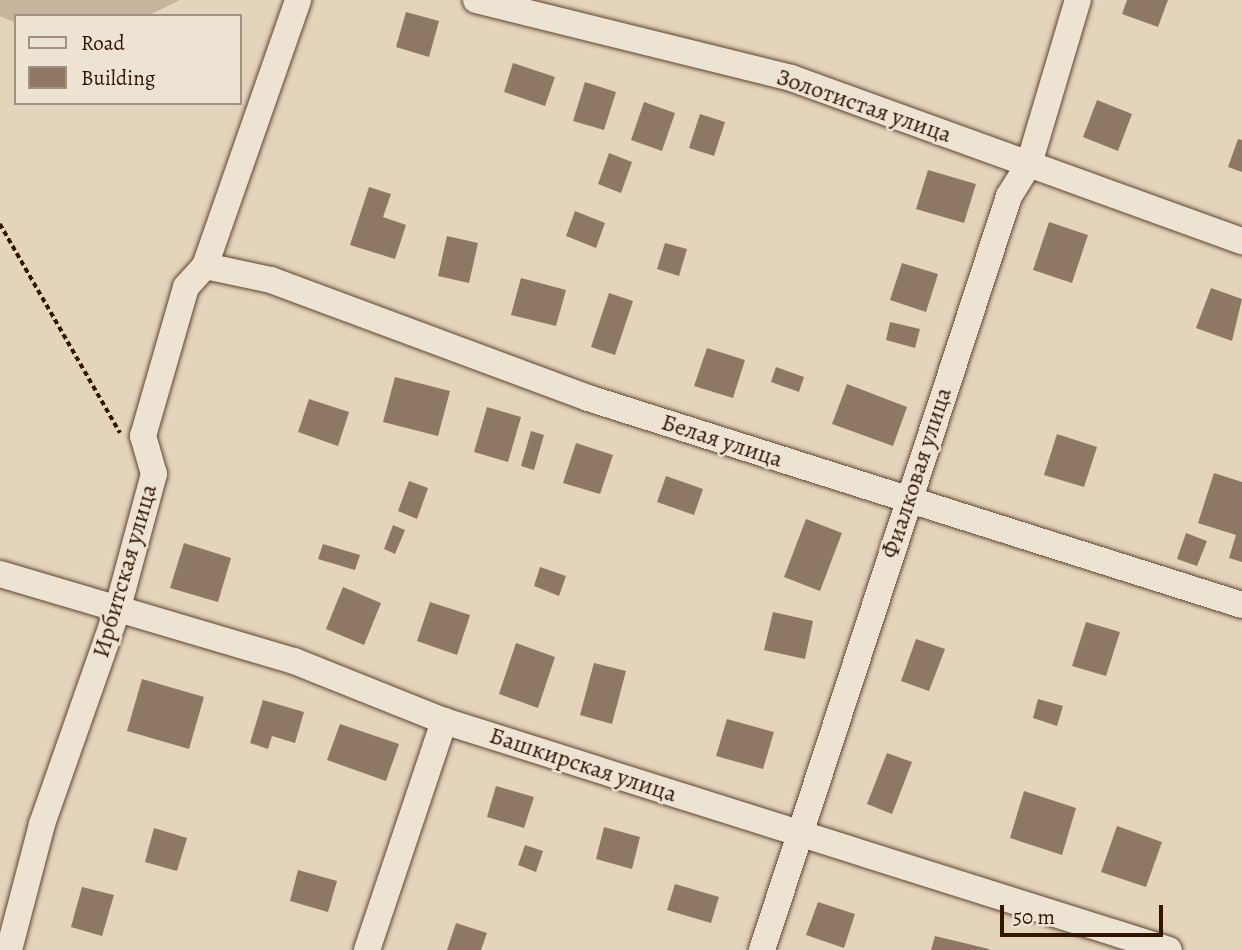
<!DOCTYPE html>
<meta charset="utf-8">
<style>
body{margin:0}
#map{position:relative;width:1242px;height:950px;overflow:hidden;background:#e4d4bc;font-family:Alegreya,serif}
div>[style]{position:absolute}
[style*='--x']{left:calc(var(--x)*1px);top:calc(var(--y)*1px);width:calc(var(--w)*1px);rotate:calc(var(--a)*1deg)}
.green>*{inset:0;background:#c6b49c}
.building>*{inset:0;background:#8f7863}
.path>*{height:3.5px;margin-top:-1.75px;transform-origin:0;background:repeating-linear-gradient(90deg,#331502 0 5px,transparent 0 8.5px)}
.roads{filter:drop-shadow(0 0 2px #5f4530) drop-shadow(0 0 2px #5f4530)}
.minor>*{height:26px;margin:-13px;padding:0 13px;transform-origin:13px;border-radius:13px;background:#ede3d3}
span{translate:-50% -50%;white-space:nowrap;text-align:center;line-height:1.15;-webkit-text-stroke:5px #ede3d3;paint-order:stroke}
.street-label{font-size:24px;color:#331502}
.legend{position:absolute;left:14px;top:14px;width:228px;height:91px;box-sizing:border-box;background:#ede3d3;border:2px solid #a3917f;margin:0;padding:9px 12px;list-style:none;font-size:21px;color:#331502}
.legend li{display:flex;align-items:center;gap:14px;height:35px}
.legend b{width:35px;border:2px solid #a3917f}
.scale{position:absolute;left:1000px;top:905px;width:163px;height:32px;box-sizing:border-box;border:4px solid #331502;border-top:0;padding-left:9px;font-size:21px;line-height:24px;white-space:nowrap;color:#331502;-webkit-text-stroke:5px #ede3d3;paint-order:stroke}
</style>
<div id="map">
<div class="green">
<i style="clip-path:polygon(0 0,180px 0,147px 16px,16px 16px,16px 23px,0 16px)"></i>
</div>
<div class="building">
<i style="clip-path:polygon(1127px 0,1168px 0,1158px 27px,1122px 14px)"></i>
<i style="clip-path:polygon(406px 12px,439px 21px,429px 57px,396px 47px)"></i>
<i style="clip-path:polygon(513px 63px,555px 77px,545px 106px,504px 92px)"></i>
<i style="clip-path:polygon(585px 82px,616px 92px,604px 130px,573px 121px)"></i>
<i style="clip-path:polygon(1097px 100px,1132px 114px,1118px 151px,1083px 137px)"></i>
<i style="clip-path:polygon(644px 102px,675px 113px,662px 151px,631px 140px)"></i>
<i style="clip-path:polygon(700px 114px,725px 122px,714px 156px,689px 148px)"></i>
<i style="clip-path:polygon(1238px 139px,1242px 140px,1242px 172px,1228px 167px)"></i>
<i style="clip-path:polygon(609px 153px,632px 162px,621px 193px,598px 184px)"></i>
<i style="clip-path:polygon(928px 170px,976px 184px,964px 223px,916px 209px)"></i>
<i style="clip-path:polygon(369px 187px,391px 194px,383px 217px,406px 225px,395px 259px,350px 245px)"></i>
<i style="clip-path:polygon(575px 211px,605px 223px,596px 248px,566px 236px)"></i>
<i style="clip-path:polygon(1049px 222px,1088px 235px,1072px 283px,1033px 270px)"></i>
<i style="clip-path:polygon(447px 236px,478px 243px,469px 283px,438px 276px)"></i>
<i style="clip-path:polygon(665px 243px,687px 249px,679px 276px,657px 269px)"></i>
<i style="clip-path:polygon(902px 263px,938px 274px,926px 312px,890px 300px)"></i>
<i style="clip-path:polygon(521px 278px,566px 290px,556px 326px,511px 315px)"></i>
<i style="clip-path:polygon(1211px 288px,1242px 299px,1232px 341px,1196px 328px)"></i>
<i style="clip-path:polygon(609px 293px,633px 301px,615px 355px,591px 347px)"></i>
<i style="clip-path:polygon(890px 322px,920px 329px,915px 348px,886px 340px)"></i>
<i style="clip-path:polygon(707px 348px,745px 360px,733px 398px,694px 386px)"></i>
<i style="clip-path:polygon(776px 367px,804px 377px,799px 392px,771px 382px)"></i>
<i style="clip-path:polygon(395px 377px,450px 391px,438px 436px,383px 422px)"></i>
<i style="clip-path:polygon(847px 384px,907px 407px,893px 446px,832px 424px)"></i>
<i style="clip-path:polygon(309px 399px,349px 412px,338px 446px,298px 432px)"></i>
<i style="clip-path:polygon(487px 407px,521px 417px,508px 462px,474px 452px)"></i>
<i style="clip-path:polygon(531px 431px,544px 435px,534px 470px,521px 466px)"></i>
<i style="clip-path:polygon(1057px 434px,1097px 447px,1084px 487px,1044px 475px)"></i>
<i style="clip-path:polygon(576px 443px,613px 455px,600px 494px,563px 483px)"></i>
<i style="clip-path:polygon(1214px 473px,1242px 482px,1242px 562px,1229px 558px,1236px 535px,1198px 523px)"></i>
<i style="clip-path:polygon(666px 476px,703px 489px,694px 515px,657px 502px)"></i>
<i style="clip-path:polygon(409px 481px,428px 488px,417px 519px,398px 511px)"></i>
<i style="clip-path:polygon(806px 519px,842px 533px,820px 591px,784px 577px)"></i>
<i style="clip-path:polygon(393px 525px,405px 530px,395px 554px,384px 549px)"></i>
<i style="clip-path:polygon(1186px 533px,1207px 541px,1197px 566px,1177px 559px)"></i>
<i style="clip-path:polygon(184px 543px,231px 558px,218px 602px,170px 588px)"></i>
<i style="clip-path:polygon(323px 544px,360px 555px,355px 570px,318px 559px)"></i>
<i style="clip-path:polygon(540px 567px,566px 576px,559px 596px,534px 586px)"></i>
<i style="clip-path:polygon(343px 587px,381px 603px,364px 645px,326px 629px)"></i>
<i style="clip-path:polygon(430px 602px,470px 615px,457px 655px,417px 641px)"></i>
<i style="clip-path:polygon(773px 612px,813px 621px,805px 659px,764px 650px)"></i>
<i style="clip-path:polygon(1086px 622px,1120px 632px,1106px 676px,1072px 666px)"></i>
<i style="clip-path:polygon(916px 639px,945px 649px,929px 691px,901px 681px)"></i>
<i style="clip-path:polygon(516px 643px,555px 657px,538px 708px,499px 694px)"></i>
<i style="clip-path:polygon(594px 663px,626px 671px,612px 724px,580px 715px)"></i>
<i style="clip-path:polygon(142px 679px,204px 697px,189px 749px,127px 731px)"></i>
<i style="clip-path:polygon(1038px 699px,1063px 706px,1057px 726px,1033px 718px)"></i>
<i style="clip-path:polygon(263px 700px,304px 712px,295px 743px,272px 736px,268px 749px,250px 743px)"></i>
<i style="clip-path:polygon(727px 719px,774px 732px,763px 769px,716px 756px)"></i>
<i style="clip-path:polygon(340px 724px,399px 744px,386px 781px,327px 760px)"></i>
<i style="clip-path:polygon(887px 753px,912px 762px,892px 814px,867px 804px)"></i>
<i style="clip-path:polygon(496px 786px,534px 797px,524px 828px,487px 817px)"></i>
<i style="clip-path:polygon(1024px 791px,1076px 808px,1062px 855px,1010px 838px)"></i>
<i style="clip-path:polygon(1117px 826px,1162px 842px,1146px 887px,1101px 872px)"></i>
<i style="clip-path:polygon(604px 827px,640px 837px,632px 869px,596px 859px)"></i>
<i style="clip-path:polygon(154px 828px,187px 838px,177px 871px,145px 862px)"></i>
<i style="clip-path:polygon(525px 845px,543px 851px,536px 872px,518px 865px)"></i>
<i style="clip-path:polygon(298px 870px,337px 881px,328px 912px,290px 901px)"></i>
<i style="clip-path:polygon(675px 884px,719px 897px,711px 923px,667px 910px)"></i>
<i style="clip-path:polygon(82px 887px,114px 895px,102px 936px,71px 927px)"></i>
<i style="clip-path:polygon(818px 902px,855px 914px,844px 948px,806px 935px)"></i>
<i style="clip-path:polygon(456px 923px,487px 933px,481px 950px,447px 950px)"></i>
<i style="clip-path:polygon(935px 936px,989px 949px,989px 950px,931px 950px)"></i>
</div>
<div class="path">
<i style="--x:0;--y:224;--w:241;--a:60.1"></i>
</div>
<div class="roads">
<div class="minor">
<i style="--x:476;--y:0;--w:325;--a:13.9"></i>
<i style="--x:791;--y:78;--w:480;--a:19.9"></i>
<i style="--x:205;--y:266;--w:67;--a:12"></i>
<i style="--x:271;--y:280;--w:338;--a:20.4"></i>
<i style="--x:588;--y:398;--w:686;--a:17.56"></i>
<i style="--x:0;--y:574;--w:307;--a:16.5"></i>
<i style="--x:294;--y:661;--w:162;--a:21.8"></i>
<i style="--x:444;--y:721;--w:760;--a:17.53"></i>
<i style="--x:9;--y:950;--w:130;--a:-75.3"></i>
<i style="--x:42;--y:824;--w:226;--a:-70.6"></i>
<i style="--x:117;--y:611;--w:142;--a:-74.9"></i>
<i style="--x:154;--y:474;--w:40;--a:-106"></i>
<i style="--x:143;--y:436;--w:155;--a:-73.9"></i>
<i style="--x:186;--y:287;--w:28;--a:-48"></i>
<i style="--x:205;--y:266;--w:282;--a:-70.7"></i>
<i style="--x:367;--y:950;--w:242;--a:-71.4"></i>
<i style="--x:762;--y:950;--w:793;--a:-71.86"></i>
<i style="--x:1009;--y:196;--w:38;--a:-58"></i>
<i style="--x:1029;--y:164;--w:171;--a:-73.4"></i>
</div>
</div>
<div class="street-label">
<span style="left:864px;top:106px;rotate:19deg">Золотистая улица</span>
<span style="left:722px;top:441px;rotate:18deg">Белая улица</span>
<span style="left:917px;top:473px;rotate:-72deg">Фиалковая улица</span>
<span style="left:125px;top:571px;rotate:-74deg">Ирбитская улица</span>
<span style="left:583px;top:765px;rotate:18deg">Башкирская улица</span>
</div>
<ul class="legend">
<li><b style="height:9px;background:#ede3d3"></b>Road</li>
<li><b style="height:19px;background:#8f7863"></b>Building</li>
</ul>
<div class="scale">50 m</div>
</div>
